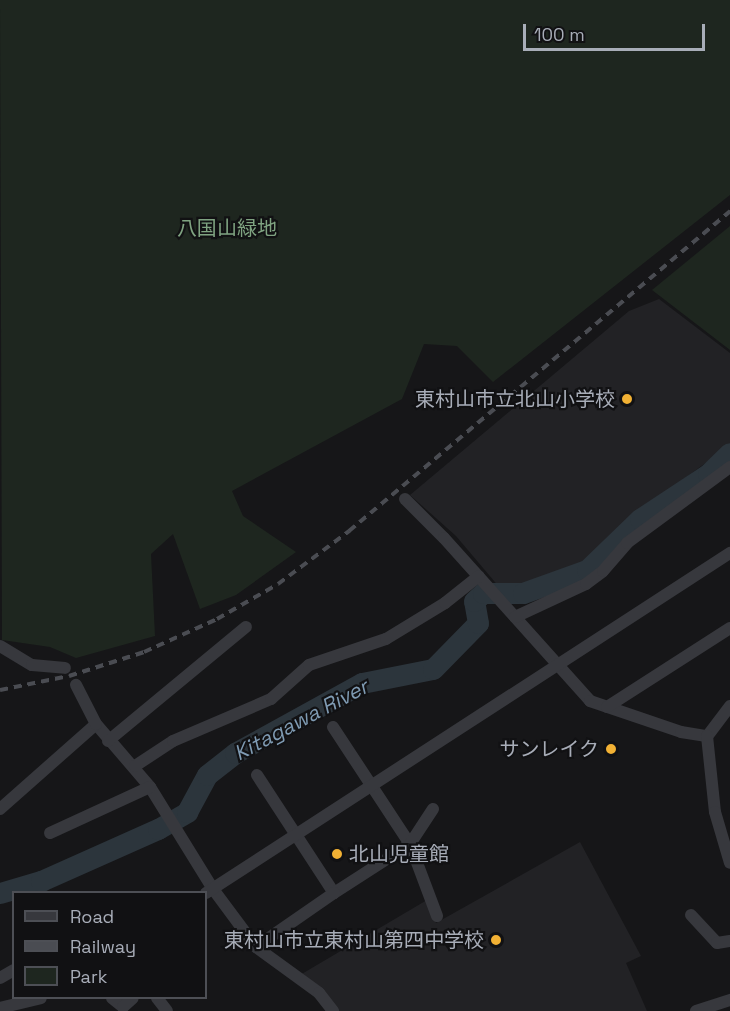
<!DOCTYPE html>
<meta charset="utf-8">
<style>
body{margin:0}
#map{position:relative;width:730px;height:1011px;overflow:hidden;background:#161618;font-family:"Space Grotesk","Noto Sans JP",sans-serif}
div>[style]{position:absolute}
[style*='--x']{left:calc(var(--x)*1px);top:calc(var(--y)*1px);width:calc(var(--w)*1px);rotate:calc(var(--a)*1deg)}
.built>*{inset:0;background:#222225}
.green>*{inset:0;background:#1e261f}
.river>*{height:21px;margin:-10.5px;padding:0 10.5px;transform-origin:10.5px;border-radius:10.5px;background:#2c353c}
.minor>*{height:12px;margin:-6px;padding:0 6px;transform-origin:6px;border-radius:6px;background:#37383d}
.rail>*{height:4px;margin-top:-2px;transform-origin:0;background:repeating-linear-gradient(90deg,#4a4c52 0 8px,transparent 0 14px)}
.dots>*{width:16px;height:16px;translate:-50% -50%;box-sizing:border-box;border:3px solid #111113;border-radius:50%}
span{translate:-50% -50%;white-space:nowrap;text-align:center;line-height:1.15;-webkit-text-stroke:4.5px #111113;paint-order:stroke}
.park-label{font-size:20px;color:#7fa381}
.poi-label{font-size:20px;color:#a8adb8}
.right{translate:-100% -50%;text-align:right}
.left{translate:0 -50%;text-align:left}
.water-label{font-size:21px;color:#7f9bb3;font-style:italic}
.legend{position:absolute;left:12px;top:891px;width:195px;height:108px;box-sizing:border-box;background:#111113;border:2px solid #4d4f55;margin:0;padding:8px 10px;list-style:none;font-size:18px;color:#a8adb8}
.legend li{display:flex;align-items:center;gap:12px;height:30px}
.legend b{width:30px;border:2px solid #4d4f55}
.scale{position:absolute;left:523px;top:24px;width:182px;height:27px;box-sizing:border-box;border:3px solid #a8adb8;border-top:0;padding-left:8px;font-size:18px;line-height:21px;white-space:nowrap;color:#a8adb8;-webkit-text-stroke:4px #111113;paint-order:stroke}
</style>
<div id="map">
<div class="built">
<i style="clip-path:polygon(659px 299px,730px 353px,730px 445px,636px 514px,584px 565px,523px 588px,500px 588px,456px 536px,410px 495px,629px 311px)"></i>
<i style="clip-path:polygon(580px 842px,641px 956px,626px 963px,647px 1011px,337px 1011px,300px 975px,427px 900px,436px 923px)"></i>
</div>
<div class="green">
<i style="clip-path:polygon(0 0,730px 0,730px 195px,493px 382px,457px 346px,424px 344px,402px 399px,232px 491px,243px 516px,296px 552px,236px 595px,200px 609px,173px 534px,151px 554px,155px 636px,76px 658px,50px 647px,2px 640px)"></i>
<i style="clip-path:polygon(730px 226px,730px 350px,652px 290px)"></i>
</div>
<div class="river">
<i style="--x:0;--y:893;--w:43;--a:-16.3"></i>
<i style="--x:41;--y:881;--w:128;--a:-24"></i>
<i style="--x:158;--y:829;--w:34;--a:-30"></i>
<i style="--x:187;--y:812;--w:42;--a:-61.6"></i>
<i style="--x:207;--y:775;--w:36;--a:-38"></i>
<i style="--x:235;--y:753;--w:145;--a:-28.9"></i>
<i style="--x:362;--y:683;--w:72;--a:-11.2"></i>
<i style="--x:433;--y:669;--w:64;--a:-45.6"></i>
<i style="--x:478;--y:623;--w:22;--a:-100"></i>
<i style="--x:474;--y:601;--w:12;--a:-42"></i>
<i style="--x:483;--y:593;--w:40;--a:0"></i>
<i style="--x:523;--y:593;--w:68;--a:-19.8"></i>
<i style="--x:587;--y:570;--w:74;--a:-43.9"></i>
<i style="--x:640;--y:519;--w:82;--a:-33.5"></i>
<i style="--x:708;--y:474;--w:30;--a:-44"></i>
</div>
<div class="minor">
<i style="--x:405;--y:499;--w:55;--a:45"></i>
<i style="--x:444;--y:538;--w:219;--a:48.1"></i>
<i style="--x:590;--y:701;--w:96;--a:18.8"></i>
<i style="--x:681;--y:732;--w:26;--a:9"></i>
<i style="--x:515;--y:617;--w:78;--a:-24.9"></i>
<i style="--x:586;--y:584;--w:21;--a:-37"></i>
<i style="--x:603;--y:571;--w:37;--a:-49"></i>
<i style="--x:627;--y:543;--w:128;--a:-36.4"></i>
<i style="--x:0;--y:646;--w:37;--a:31"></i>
<i style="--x:32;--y:665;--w:33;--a:5"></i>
<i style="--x:730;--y:706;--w:38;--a:127"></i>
<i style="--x:707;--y:736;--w:76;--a:84"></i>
<i style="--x:715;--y:812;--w:53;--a:73.6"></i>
<i style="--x:607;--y:707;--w:146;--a:-32.7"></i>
<i style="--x:96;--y:724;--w:83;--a:49.4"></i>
<i style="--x:150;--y:787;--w:120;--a:58.3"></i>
<i style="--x:213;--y:889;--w:72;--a:53.4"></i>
<i style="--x:256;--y:947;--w:78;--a:36.1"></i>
<i style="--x:319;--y:993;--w:23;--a:52"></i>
<i style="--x:333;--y:727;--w:140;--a:56.7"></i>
<i style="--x:410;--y:844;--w:77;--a:69.4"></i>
<i style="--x:108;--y:741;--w:179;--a:-39.6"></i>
<i style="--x:135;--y:766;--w:45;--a:-33.3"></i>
<i style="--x:173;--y:741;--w:107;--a:-23.2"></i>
<i style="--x:271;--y:699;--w:51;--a:-41.8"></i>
<i style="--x:309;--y:665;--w:81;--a:-18.7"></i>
<i style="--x:386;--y:639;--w:69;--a:-31.4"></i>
<i style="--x:445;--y:603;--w:43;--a:-38.5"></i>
<i style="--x:257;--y:775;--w:141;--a:56.9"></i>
<i style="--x:334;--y:893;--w:90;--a:-32.8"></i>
<i style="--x:410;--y:844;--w:42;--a:-56.7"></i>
<i style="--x:0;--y:809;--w:128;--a:-41.5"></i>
<i style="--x:96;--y:724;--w:44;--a:-117.1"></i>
<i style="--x:50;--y:833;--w:110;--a:-24.7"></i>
<i style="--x:206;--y:893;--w:625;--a:-32.98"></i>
<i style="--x:691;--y:915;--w:38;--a:47"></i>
<i style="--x:717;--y:943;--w:13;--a:-9"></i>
<i style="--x:256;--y:947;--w:95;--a:-34.7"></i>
<i style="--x:0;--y:978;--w:16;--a:-30"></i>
<i style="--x:112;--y:998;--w:14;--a:39"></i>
<i style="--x:123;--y:1007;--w:13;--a:-42"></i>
<i style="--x:157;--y:998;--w:16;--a:52"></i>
<i style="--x:0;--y:1008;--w:42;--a:-13.7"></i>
<i style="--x:696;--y:1011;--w:36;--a:-18"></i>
</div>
<div class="rail">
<i style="--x:0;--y:690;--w:70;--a:-11.5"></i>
<i style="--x:69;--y:676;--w:79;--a:-17.7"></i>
<i style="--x:144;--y:652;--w:80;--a:-24.3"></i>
<i style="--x:217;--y:619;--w:70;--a:-29.8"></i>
<i style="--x:278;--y:584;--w:89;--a:-36.7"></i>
<i style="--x:349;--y:531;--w:498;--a:-40"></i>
</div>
<div class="dots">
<i style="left:627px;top:399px;background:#f2b134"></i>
<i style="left:611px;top:749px;background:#f2b134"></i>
<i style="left:337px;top:854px;background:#f2b134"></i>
<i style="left:496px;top:940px;background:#f2b134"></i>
</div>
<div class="park-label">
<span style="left:227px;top:228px">八国山緑地</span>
</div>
<div class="poi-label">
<span class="right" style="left:615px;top:399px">東村山市立北山小学校</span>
<span class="right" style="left:599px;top:749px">サンレイク</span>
<span class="left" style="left:349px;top:854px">北山児童館</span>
<span class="right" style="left:484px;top:940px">東村山市立東村山第四中学校</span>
</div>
<div class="water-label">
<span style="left:301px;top:720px;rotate:-28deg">Kitagawa River</span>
</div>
<ul class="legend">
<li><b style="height:8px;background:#37383d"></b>Road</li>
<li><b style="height:8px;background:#4a4c52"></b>Railway</li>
<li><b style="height:16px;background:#1e261f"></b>Park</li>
</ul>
<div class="scale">100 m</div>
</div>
